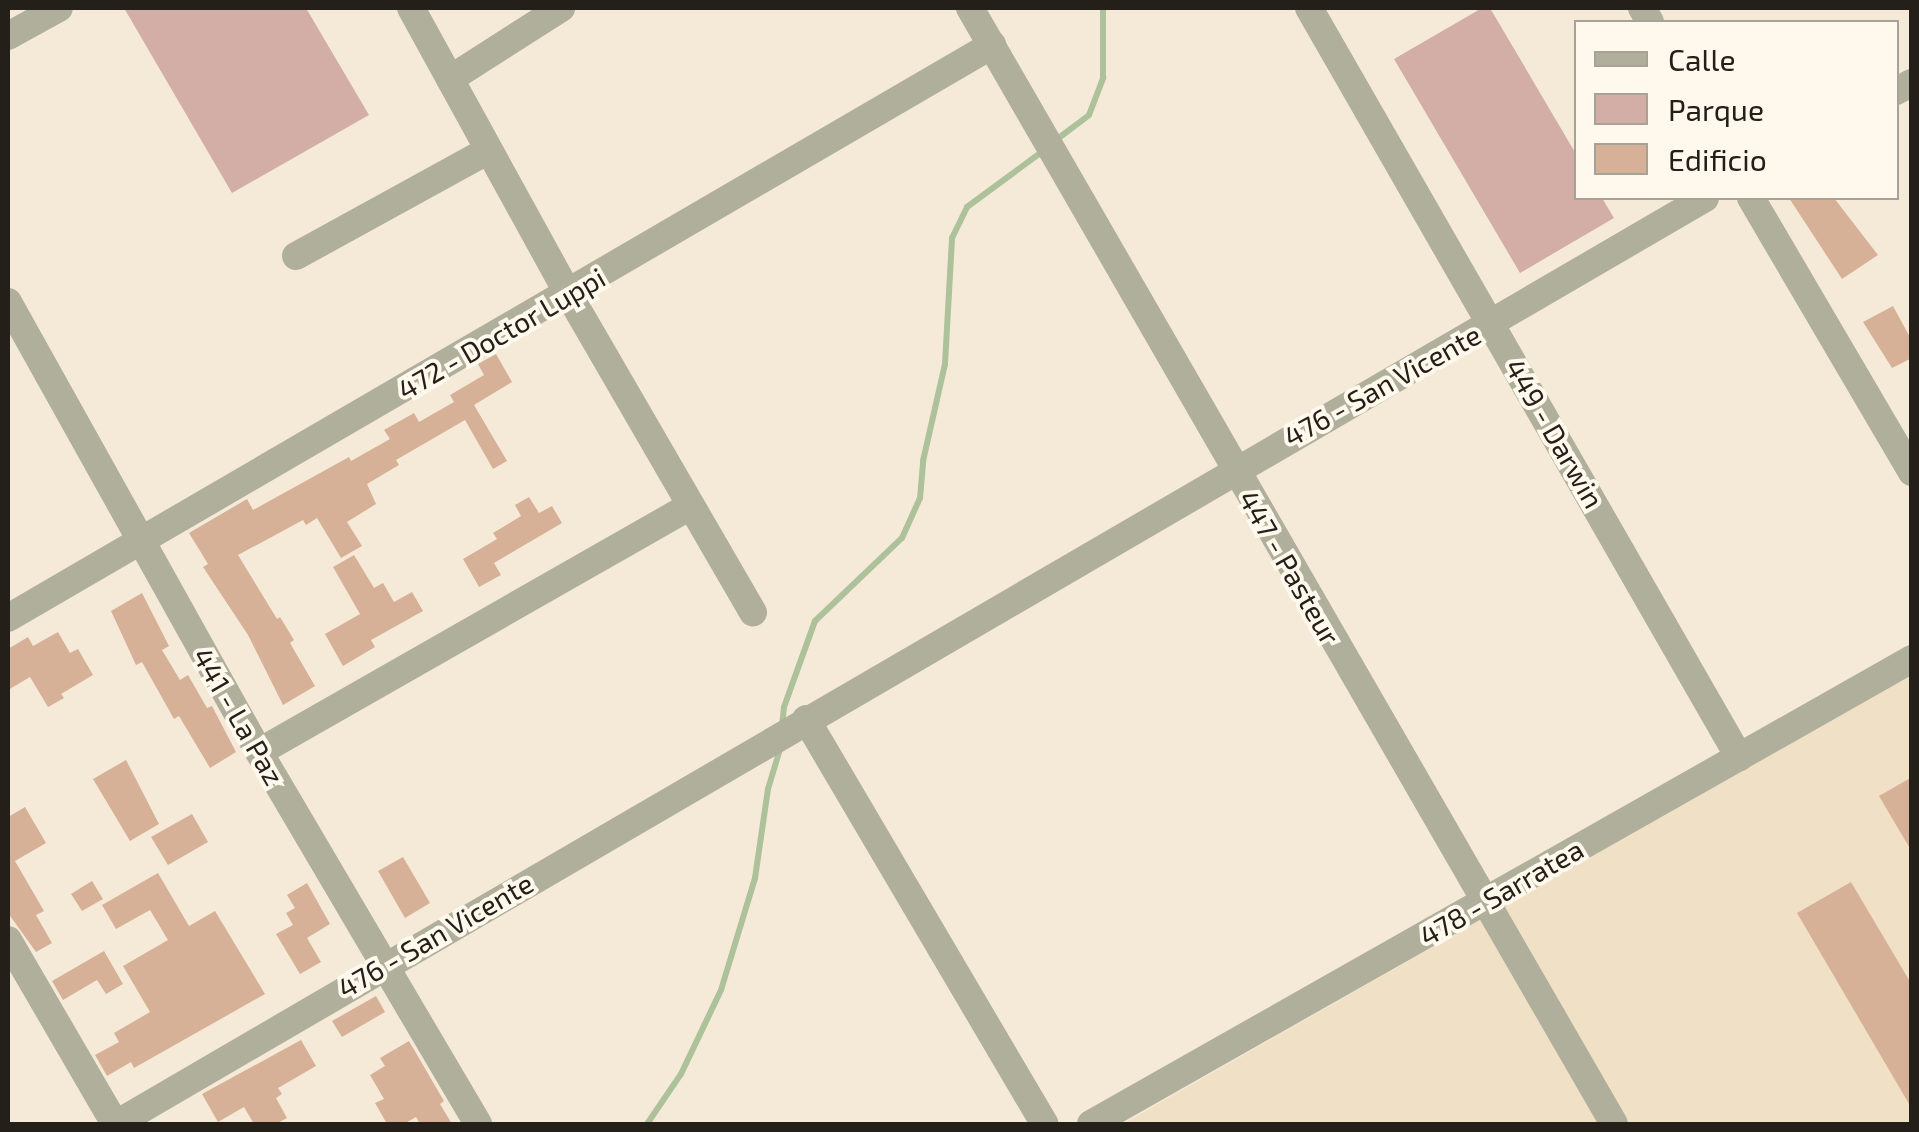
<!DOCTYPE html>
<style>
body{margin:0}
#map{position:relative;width:1919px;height:1132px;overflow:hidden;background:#f5ead7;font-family:"Exo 2",sans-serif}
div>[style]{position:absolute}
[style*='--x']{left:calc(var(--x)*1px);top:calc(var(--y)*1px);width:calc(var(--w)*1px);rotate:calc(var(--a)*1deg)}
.built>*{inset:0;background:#f0e0c6}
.green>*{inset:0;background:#d3aea7}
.stream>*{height:6px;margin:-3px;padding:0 3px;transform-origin:3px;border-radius:3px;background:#adc19b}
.building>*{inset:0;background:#d7b197}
.minor>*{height:28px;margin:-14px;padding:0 14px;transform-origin:14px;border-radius:14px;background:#b0af9c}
span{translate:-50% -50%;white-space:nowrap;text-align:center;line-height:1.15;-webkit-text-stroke:8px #fff8ec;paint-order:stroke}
.street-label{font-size:28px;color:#242019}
.frame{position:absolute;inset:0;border:10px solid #242019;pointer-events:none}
.legend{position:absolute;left:1574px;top:20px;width:325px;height:180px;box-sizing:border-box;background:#fff8ec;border:2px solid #a7a298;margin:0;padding:12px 18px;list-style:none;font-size:30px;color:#242019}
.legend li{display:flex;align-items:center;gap:20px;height:50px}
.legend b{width:50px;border:2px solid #a7a298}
</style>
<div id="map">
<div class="built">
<i style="clip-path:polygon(1911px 670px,1911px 1124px,1123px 1124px,1569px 869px)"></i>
</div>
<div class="green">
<i style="clip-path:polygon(124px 8px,306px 8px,369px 115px,232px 193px)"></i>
<i style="clip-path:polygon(1482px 8px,1490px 8px,1576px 154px,1576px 198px,1602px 198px,1614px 218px,1520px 273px,1394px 59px)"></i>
</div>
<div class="stream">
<i style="--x:1056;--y:140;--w:41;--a:-37.1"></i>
<i style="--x:1089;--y:115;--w:40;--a:-69"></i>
<i style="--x:1103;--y:78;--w:70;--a:-90"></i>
<i style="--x:782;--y:726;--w:19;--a:-84"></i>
<i style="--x:784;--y:707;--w:91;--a:-70.2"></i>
<i style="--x:815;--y:621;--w:120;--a:-43.7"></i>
<i style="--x:902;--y:538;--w:44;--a:-65.8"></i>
<i style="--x:920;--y:498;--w:37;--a:-85"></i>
<i style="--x:923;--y:461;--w:99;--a:-77.2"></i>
<i style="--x:945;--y:364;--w:126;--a:-86.8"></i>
<i style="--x:952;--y:238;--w:34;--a:-64"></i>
<i style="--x:967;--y:207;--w:94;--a:-36.4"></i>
<i style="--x:647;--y:1124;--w:60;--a:-55.8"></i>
<i style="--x:681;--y:1074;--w:93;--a:-64.5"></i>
<i style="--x:721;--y:990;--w:117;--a:-73.1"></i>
<i style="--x:755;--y:878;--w:90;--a:-81.7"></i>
<i style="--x:768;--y:789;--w:42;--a:-73.3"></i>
</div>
<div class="building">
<i style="clip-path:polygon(1789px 198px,1834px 198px,1878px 255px,1842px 279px)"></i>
<i style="clip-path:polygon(1893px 306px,1912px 341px,1912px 358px,1892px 368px,1863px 322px)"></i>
<i style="clip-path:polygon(496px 354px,512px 382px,474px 405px,507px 461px,493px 469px,465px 420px,396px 460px,399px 465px,367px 484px,376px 504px,347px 522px,362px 546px,341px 558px,317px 518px,306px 525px,303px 520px,238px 555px,277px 619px,280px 617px,294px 640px,290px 643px,315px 686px,283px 705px,248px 635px,203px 567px,208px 564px,189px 533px,247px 499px,253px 510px,349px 457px,351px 461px,390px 439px,384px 430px,414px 413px,419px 422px,454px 402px,450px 395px,484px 375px,478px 364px)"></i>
<i style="clip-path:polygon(529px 497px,539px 513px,552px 506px,562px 523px,494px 563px,501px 575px,479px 587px,463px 559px,497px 539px,493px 533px,521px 516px,515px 505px)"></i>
<i style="clip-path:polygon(354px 555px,374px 588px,383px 583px,394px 602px,412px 592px,423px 611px,371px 640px,375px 647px,343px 666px,325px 634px,360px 614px,333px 567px)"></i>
<i style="clip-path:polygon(142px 593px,169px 646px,162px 650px,180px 680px,188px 675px,207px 708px,212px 706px,236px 752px,210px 768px,179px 716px,174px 719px,142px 662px,136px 665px,111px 611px)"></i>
<i style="clip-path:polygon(58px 632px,70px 653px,78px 649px,93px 675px,61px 694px,64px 698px,48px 707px,30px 677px,8px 690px,8px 649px,28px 637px,33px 646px)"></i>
<i style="clip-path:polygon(126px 760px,159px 824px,130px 841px,93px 779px)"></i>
<i style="clip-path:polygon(1912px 777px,1912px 852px,1879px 796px)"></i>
<i style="clip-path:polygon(25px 807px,46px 843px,15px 861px,44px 911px,36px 915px,52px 943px,36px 952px,8px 913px,8px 817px)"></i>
<i style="clip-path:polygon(192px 814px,208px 842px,168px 865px,151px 837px)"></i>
<i style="clip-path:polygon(403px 857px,430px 903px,405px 918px,378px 871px)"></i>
<i style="clip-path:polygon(158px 873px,189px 926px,215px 911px,265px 994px,134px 1068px,131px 1062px,107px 1076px,95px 1055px,119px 1042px,114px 1033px,150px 1012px,123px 966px,168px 940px,150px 910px,116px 929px,102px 905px)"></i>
<i style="clip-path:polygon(92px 881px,103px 899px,82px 911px,71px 894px)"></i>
<i style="clip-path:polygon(1851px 882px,1912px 985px,1912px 1109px,1797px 913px)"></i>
<i style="clip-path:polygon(307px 883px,330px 924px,307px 938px,321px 962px,300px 974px,276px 934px,293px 925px,286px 913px,295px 908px,287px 895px)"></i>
<i style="clip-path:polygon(104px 951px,123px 984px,106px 994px,97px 980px,63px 1000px,52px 981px)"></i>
<i style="clip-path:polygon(376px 996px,385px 1012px,342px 1037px,332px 1021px)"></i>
<i style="clip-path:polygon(301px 1040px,316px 1066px,278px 1088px,282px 1094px,276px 1098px,287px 1118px,276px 1124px,254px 1124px,244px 1107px,218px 1122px,202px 1094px)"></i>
<i style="clip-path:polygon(409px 1041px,444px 1101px,440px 1104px,452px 1124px,420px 1124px,416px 1117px,404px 1124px,387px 1124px,375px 1103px,384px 1099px,370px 1075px,385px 1066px,380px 1058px)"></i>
</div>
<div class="minor">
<i style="--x:411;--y:8;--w:328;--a:61.2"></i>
<i style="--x:569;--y:295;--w:367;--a:59.9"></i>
<i style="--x:970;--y:8;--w:1288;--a:60.01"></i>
<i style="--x:1309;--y:8;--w:864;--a:60.14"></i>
<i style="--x:1642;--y:8;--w:16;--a:60"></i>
<i style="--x:8;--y:36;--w:58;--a:-28.8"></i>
<i style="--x:450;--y:79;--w:132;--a:-32.6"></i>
<i style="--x:1896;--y:91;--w:18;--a:-27"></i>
<i style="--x:1751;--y:198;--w:318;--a:59.6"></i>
<i style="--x:296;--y:256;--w:218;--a:-28.8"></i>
<i style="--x:8;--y:302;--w:515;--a:60.85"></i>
<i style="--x:259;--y:752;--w:432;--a:59.5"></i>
<i style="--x:8;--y:618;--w:1139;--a:-30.21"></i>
<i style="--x:806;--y:719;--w:470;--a:59.5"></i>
<i style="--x:259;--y:752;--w:496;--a:-29.7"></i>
<i style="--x:8;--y:940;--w:213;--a:59.8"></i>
<i style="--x:116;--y:1124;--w:1839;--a:-30.23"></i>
<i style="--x:1091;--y:1124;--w:944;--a:-29.53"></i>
</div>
<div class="street-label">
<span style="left:501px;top:333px;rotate:-30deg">472 - Doctor Luppi</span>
<span style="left:1382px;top:385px;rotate:-29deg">476 - San Vicente</span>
<span style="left:1555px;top:433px;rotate:60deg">449 - Darwin</span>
<span style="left:1290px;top:567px;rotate:60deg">447 - Pasteur</span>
<span style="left:239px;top:716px;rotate:60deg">441 - La Paz</span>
<span style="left:1501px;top:892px;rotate:-30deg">478 - Sarratea</span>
<span style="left:435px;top:935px;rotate:-30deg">476 - San Vicente</span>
</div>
<div class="frame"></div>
<ul class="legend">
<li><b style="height:12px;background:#b0af9c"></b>Calle</li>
<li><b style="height:28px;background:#d3aea7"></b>Parque</li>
<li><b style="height:28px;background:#d7b197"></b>Edificio</li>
</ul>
</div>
